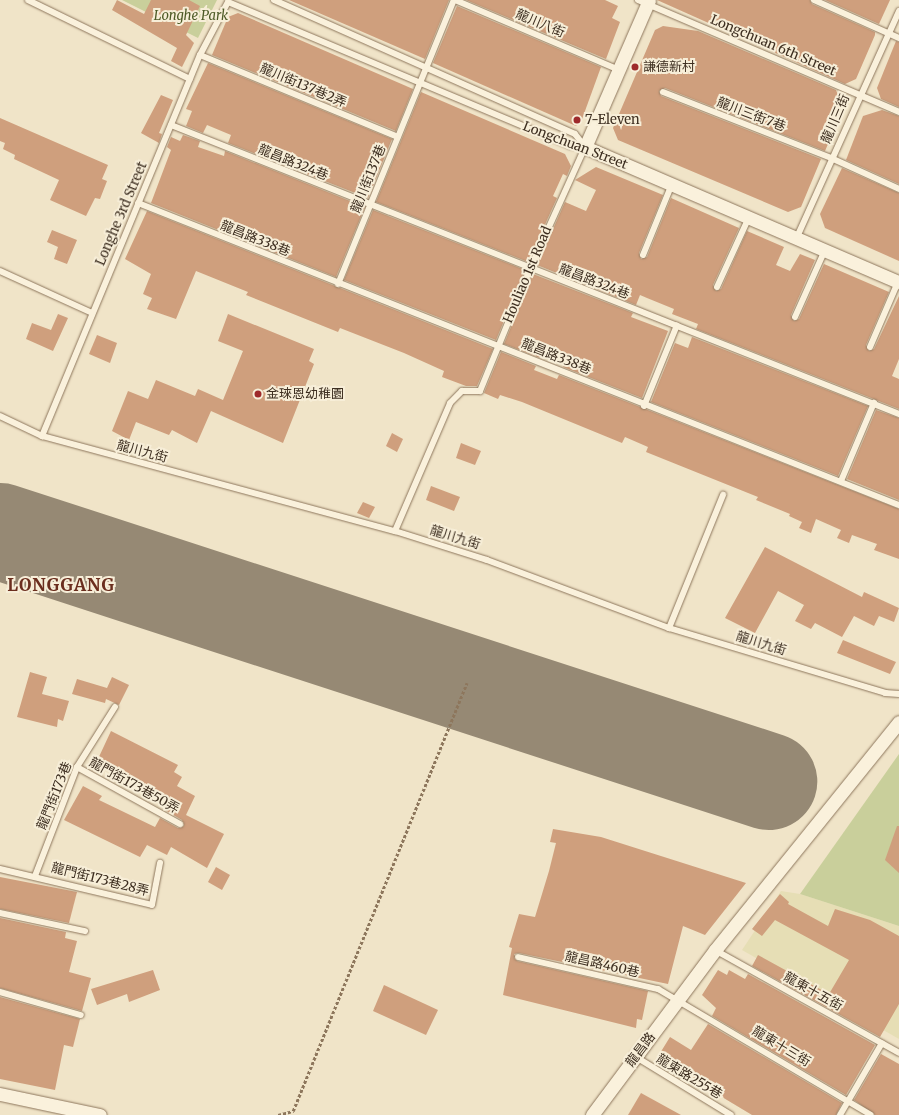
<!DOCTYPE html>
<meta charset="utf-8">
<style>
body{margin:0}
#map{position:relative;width:899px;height:1115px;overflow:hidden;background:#f0e4c8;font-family:Merriweather,"Noto Sans TC",serif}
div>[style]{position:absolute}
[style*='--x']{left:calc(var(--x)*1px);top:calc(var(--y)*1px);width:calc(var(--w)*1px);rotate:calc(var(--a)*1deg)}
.farmland>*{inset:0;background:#e6deb5}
.green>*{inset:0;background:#c9cf9b}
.runway>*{height:97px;margin:-48.5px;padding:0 48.5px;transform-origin:48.5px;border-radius:48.5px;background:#968974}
.building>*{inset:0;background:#cf9f7d}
.path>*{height:2.5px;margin-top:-1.25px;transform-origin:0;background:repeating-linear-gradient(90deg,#8d765c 0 3px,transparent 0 5px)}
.roads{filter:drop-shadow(0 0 1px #8d765c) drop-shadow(0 0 1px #8d765c)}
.service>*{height:6px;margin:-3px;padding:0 3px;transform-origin:3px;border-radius:3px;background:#faf1dc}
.minor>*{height:13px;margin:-6.5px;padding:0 6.5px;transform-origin:6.5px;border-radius:6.5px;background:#faf1dc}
.dots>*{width:11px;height:11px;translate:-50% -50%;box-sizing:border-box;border:2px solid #f7eed8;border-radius:50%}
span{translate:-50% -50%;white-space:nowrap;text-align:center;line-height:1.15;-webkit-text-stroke:4px #f7eed8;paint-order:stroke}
.park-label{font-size:13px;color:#4d5a26;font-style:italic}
.street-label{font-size:13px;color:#3d2e20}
.poi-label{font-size:13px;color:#3d2e20}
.left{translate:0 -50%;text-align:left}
.district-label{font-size:17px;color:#6b2e1e;font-weight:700;letter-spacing:1px}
</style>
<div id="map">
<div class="farmland">
<i style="clip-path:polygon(781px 891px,800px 894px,899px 926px,899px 1039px,742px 950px)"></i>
</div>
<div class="green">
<i style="clip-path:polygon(122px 0,217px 0,198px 38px)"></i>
<i style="clip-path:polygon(899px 754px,899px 926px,800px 894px)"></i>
</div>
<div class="runway">
<i style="--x:0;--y:531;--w:808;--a:18.03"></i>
</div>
<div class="building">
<i style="clip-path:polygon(117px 0,144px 14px,151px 0,189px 0,200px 6px,186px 35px,194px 43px,182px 67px,171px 61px,177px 48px,112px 10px)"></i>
<i style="clip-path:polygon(289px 0,449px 0,425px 59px)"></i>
<i style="clip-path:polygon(466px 0,605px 0,618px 6px,612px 18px,620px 22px,606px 59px)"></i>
<i style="clip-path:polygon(657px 0,810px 0,812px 4px,875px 32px,875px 35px,856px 79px,845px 84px)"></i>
<i style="clip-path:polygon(825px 0,890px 0,879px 24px)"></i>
<i style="clip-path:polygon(457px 6px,601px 67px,581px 122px,576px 126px,433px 63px)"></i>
<i style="clip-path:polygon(238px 13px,413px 89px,396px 131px,212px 55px,228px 17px)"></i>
<i style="clip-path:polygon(663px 26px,698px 31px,836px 90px,843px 109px,825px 151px,665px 88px,659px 91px,661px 96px,821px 159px,801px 207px,788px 212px,618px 140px,613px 128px,655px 30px)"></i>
<i style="clip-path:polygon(896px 41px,899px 42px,899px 107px,881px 99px,877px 88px)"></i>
<i style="clip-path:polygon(208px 63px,392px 139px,368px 198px,228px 143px,231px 135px,207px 125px,203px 133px,186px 126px,192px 111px,186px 109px)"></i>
<i style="clip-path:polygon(421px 92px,565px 154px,571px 166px,567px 176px,563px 174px,553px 196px,557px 198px,528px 262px,376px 202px)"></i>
<i style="clip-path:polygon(161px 95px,173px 100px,159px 133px,162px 134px,159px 143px,141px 133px)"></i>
<i style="clip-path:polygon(882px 110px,899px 116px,899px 184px,846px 160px,863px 116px)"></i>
<i style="clip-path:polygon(0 118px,108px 165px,102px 179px,107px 181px,100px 199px,95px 198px,86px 216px,50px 200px,59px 180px,14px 159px,15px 155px,3px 149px,5px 143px,0 141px)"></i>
<i style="clip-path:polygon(183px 135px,200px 141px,198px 147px,224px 156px,225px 151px,365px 207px,336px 277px,151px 203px,171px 150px,167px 147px,171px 137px,180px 141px)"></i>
<i style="clip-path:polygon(596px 167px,663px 195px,639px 253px,641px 259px,647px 257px,671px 198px,739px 228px,713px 285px,716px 291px,721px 289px,747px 231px,784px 247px,776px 265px,790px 271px,800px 254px,815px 260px,791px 315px,794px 321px,799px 319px,824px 264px,889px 292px,866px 345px,869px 351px,874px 349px,899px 296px,899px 359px,892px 376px,899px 379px,899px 409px,696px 329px,698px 324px,672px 314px,674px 309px,647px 298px,640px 295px,636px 305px,537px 265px,565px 202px,586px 211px,596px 190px,575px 180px)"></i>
<i style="clip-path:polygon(842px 168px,899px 193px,899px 261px,825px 228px,820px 214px)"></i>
<i style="clip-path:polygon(373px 210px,525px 270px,496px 340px,344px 280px)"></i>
<i style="clip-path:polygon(147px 211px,493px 349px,477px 386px,466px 386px,442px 377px,444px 371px,404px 353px,340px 328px,338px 332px,246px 295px,248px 292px,196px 271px,176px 319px,147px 309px,152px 298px,143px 294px,151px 274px,125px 259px)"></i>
<i style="clip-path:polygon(52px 230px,77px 240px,67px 264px,54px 259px,58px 247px,47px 242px)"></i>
<i style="clip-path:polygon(533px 274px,633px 313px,631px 317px,668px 331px,642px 398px,563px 367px,567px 357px,545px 348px,540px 358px,504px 344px)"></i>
<i style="clip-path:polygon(58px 314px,68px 318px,53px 351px,26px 339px,32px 323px,51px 330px)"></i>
<i style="clip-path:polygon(228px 314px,314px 349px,309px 361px,314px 364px,283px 443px,211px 411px,197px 443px,172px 430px,169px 435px,136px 422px,129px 440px,112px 431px,128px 391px,148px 399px,156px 380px,195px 396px,198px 389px,223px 400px,243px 351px,218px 341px)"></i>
<i style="clip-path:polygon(97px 335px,117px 343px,110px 363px,89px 354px)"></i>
<i style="clip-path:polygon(692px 337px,868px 406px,838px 476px,651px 402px,675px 343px,688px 348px)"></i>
<i style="clip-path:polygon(501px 352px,536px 366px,534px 370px,557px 379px,559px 375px,899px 509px,899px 559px,874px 550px,877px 544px,852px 535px,849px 543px,837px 538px,841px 530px,816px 519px,811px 533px,799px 528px,802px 522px,789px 516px,790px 514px,756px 500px,758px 497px,646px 452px,648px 447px,625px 437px,622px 443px,522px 402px,500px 395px,498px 399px,484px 393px)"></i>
<i style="clip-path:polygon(876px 410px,899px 418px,899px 500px,847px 479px)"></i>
<i style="clip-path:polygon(392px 433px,403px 439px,397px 452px,386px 446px)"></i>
<i style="clip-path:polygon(461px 443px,481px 451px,475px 465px,456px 458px)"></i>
<i style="clip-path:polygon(431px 486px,460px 497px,454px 511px,426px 500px)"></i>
<i style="clip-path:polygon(363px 502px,375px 507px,369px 518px,357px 513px)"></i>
<i style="clip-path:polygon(765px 547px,862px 597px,864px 592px,899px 608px,894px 622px,879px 616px,874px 626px,854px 616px,842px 637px,815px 623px,811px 629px,795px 621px,804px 605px,778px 591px,755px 633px,725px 618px)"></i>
<i style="clip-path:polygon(843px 640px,896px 662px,890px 674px,837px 653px)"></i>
<i style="clip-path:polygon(30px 672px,47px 677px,42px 694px,69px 701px,63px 721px,58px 719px,57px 727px,17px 717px)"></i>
<i style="clip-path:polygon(112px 677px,129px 685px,119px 705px,106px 699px,105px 703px,72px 694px,77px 679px,107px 688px)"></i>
<i style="clip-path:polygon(111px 731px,178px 765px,174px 772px,182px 777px,177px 786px,195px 796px,186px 815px,224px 834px,207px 868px,171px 847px,167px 855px,147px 845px,140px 857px,64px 820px,83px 786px,102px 796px,99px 800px,155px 827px,160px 818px,178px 828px,184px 826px,182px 820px,165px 810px,167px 805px,158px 799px,160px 794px,97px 761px)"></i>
<i style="clip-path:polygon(897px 826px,899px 826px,899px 873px,885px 860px)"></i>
<i style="clip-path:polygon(553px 829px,601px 837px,746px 883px,705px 935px,683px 926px,668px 984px,519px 953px,514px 954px,517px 961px,648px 991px,642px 1020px,637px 1019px,636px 1028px,503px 995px,512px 948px,509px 947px,519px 914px,535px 917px,549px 871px,556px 843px,550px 842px)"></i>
<i style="clip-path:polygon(216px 867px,230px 875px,222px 890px,208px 882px)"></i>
<i style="clip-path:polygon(0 877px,77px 892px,69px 923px,0 909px)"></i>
<i style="clip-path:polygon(780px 894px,789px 902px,788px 904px,828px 926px,835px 909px,870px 920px,899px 936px,899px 1004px,880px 1037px,752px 966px,758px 955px,829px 994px,849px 960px,775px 920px,762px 936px,752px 929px)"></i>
<i style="clip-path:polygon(0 918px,66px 932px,65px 938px,77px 941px,69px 972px,91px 978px,82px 1011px,0 988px)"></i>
<i style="clip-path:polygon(153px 970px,160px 990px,129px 1002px,127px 994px,97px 1005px,91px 989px)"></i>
<i style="clip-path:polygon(718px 970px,727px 975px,729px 970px,745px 979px,748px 974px,875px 1045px,846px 1095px,712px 1016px,716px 1008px,702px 995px)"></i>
<i style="clip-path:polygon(384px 985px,438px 1010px,426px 1035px,373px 1011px)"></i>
<i style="clip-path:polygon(0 997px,80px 1019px,73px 1047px,64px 1045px,55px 1090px,0 1079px)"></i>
<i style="clip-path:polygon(708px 1024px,842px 1103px,836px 1115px,752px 1115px,657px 1058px,670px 1037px,691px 1050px)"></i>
<i style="clip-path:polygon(881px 1054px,899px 1064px,899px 1115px,875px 1115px,854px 1100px)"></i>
<i style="clip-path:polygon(641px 1093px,681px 1115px,628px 1115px)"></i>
</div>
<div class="path">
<i style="--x:278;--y:1115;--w:16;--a:-15"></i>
<i style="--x:293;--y:1111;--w:462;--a:-67.9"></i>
</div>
<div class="roads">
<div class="service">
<i style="--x:28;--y:0;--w:180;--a:26"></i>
<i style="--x:274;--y:0;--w:329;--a:24"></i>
<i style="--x:575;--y:134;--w:16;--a:52"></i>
<i style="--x:455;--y:0;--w:176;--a:23.1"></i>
<i style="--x:638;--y:0;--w:284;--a:23.2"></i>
<i style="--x:814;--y:0;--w:93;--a:24.1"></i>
<i style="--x:200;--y:55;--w:214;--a:22.5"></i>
<i style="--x:663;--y:92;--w:180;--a:21.4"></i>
<i style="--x:831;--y:158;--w:75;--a:24.5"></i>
<i style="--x:171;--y:125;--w:783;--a:21.65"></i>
<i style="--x:138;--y:203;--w:819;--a:21.65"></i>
<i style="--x:797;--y:237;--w:248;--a:-65.7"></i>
<i style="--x:643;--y:255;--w:77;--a:-67.8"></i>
<i style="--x:0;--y:271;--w:101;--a:24.5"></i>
<i style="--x:338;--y:284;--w:307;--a:-67.8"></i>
<i style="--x:717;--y:287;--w:77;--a:-65.4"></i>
<i style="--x:795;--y:317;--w:73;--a:-65.9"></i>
<i style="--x:870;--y:347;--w:71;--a:-66.7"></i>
<i style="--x:644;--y:406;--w:87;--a:-67.8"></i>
<i style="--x:0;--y:416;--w:47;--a:25.5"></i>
<i style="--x:42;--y:436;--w:366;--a:15.1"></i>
<i style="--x:395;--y:531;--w:96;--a:17.5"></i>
<i style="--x:487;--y:560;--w:194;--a:20.5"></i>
<i style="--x:669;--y:628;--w:226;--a:16.7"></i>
<i style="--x:885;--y:693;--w:14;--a:4"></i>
<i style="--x:42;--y:436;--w:412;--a:-67.5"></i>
<i style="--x:200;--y:55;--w:60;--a:-62.2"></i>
<i style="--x:228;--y:2;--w:371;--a:22.8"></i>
<i style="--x:570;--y:146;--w:15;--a:4"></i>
<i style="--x:841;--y:481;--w:85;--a:-67.1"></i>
<i style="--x:395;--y:531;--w:139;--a:-66.7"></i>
<i style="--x:450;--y:403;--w:17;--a:-45"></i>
<i style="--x:462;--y:391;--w:18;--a:0"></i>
<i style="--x:480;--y:391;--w:132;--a:-67.7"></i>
<i style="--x:530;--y:269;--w:134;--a:-65.7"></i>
<i style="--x:669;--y:628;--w:144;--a:-67.9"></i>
<i style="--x:77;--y:767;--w:118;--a:29"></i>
<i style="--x:0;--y:869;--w:156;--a:13.3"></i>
<i style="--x:152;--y:905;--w:43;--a:-79.2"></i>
<i style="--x:35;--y:876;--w:117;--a:-68.9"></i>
<i style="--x:77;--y:767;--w:71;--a:-57.7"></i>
<i style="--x:0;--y:913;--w:87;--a:12"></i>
<i style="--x:715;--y:950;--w:211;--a:29.2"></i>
<i style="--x:518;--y:957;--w:144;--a:12.9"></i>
<i style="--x:658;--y:989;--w:247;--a:30.6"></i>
<i style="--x:0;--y:992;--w:84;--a:15.9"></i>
<i style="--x:636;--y:1057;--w:111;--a:31.4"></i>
<i style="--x:840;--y:1115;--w:83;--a:-59.7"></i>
</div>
<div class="minor">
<i style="--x:649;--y:0;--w:160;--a:113.5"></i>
<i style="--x:585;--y:147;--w:342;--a:23.3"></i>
<i style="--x:0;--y:1094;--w:102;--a:11.9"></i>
<i style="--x:592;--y:1115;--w:206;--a:-53.3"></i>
<i style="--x:715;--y:950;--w:293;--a:-51.1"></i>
</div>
</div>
<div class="dots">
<i style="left:635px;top:67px;background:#9e2a2b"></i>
<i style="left:577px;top:120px;background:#9e2a2b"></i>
<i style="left:258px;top:394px;background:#9e2a2b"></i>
</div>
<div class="park-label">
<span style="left:191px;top:16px">Longhe Park</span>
</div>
<div class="street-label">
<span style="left:540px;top:24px;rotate:23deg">龍川八街</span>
<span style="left:773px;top:46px;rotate:23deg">Longchuan 6th Street</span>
<span style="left:303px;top:86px;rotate:23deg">龍川街137巷2弄</span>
<span style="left:751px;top:115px;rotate:21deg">龍川三街7巷</span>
<span style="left:836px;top:119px;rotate:-67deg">龍川三街</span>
<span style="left:575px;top:146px;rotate:21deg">Longchuan Street</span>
<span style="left:293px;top:163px;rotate:22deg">龍昌路324巷</span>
<span style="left:369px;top:179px;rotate:-68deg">龍川街137巷</span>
<span style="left:122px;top:214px;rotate:-67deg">Longhe 3rd Street</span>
<span style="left:255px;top:239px;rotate:22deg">龍昌路338巷</span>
<span style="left:528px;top:275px;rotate:-67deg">Houliao 1st Road</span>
<span style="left:594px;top:282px;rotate:21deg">龍昌路324巷</span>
<span style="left:556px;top:357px;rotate:22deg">龍昌路338巷</span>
<span style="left:142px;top:452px;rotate:15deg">龍川九街</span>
<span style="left:455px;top:538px;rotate:17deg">龍川九街</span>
<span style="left:761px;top:644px;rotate:17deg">龍川九街</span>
<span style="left:134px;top:786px;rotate:29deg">龍門街173巷50弄</span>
<span style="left:55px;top:796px;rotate:-68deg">龍門街173巷</span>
<span style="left:100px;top:880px;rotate:14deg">龍門街173巷28弄</span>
<span style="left:602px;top:965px;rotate:13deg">龍昌路460巷</span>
<span style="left:813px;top:992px;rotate:29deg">龍東十五街</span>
<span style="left:781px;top:1047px;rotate:31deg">龍東十三街</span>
<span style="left:641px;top:1050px;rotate:-53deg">龍昌路</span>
<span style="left:689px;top:1077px;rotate:31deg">龍東路255巷</span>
</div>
<div class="poi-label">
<span class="left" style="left:643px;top:67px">謙德新村</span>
<span class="left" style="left:585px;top:120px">7-Eleven</span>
<span class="left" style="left:266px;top:394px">金琜恩幼稚園</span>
</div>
<div class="district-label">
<span style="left:61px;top:586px">LONGGANG</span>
</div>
</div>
